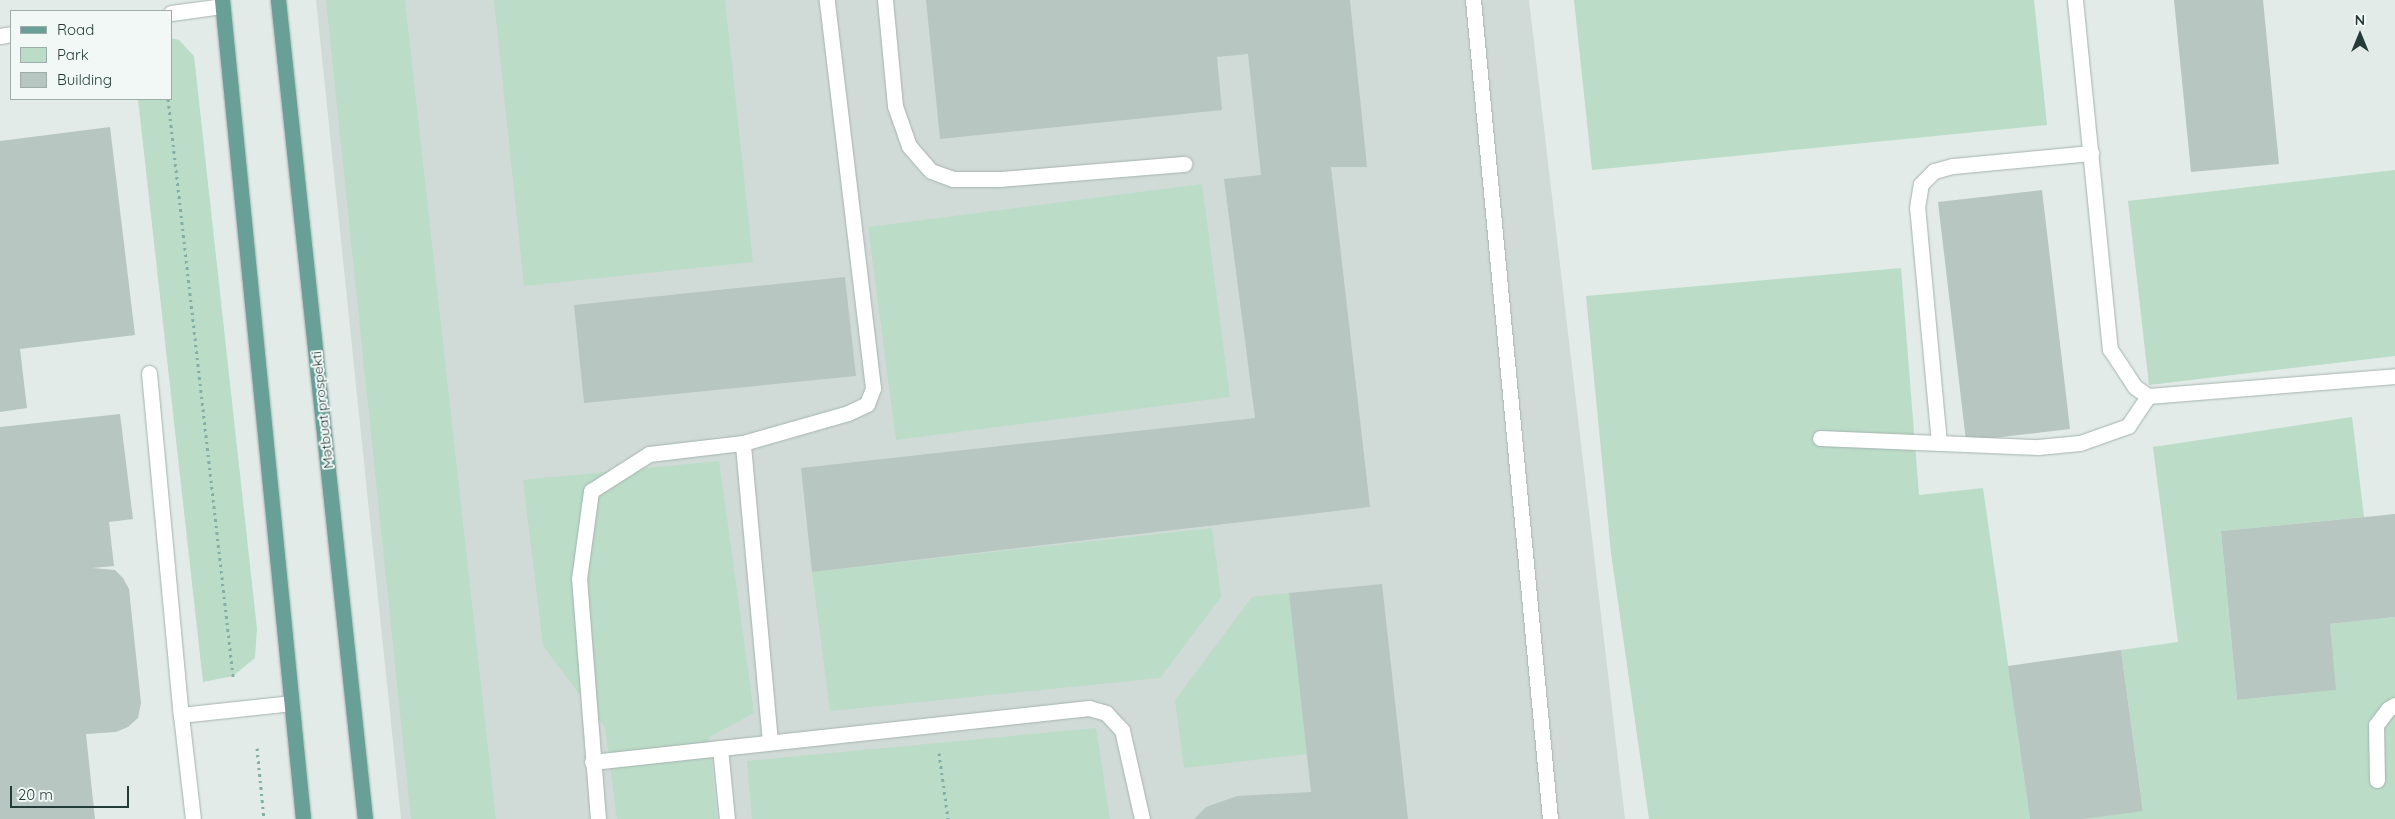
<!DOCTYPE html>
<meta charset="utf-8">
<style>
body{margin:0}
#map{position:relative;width:2395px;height:819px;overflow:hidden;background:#e2ebe8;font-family:Quicksand,sans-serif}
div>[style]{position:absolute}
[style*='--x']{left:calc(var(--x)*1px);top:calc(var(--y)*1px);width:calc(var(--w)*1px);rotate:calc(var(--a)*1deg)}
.built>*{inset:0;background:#d0dbd7}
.green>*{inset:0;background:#bbdcc7}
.building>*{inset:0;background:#b7c6c1}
.path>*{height:3px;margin-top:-1.5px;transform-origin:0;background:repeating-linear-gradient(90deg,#83aea5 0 2.5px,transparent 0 6.5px)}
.roads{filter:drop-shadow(0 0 1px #a5b3af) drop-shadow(0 0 1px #a5b3af)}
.lane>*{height:15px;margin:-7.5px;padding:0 7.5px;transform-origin:7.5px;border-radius:7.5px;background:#fff}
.street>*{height:15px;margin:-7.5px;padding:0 7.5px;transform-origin:7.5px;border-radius:7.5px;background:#fff}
.primary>*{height:15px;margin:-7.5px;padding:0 7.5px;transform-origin:7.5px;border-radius:7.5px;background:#689f96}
span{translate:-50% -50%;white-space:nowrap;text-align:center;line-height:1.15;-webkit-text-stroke:4px #f2f8f6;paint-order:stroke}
.street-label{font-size:14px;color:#233c37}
.legend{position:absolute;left:10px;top:10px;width:162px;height:90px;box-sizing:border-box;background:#f2f8f6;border:1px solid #9fadaa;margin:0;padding:6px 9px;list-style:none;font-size:15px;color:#233c37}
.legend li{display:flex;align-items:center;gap:10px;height:25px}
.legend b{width:25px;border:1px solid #9fadaa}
.north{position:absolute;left:2335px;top:10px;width:50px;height:50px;-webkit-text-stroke:4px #f2f8f6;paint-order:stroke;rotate:0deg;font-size:14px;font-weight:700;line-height:20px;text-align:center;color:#233c37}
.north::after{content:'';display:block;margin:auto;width:18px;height:22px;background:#233c37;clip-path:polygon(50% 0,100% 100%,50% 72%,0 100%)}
.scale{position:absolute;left:10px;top:786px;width:119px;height:22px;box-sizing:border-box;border:2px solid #233c37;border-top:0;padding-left:6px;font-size:15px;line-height:18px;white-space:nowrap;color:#233c37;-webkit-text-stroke:4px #f2f8f6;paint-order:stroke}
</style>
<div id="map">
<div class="built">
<i style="clip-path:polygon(316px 0,1529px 0,1625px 819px,401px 819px)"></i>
</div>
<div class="green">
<i style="clip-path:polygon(326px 0,405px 0,496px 819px,411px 819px)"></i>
<i style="clip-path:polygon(494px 0,725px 0,753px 262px,524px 286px)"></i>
<i style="clip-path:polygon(1574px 0,2034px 0,2047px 125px,1592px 170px)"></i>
<i style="clip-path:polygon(171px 38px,179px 40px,194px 56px,257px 629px,255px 658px,233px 676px,203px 682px,138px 99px,171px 99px)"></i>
<i style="clip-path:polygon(2395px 170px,2395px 356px,2149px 385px,2128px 201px)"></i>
<i style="clip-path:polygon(1202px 184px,1230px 397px,896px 440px,868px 227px)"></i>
<i style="clip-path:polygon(1901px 268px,1919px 495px,1983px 488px,2030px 819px,1649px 819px,1611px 553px,1586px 296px)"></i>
<i style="clip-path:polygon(2352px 417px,2364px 517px,2221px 531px,2237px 700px,2335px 690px,2330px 624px,2395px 617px,2395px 819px,2084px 819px,2143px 810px,2121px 650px,2178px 642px,2153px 447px)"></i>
<i style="clip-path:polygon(719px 461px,754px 713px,709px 737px,717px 819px,617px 819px,605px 728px,543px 646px,523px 480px)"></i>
<i style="clip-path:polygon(1212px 528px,1221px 597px,1160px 678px,830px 711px,812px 572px)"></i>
<i style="clip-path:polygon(1289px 593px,1307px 754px,1184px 768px,1175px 700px,1252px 597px)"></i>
<i style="clip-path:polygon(1096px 728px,1110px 819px,752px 819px,747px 761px)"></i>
</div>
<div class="building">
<i style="clip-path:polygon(926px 0,1350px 0,1367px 167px,1331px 167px,1370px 507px,812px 572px,801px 468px,1255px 418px,1224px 179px,1261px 175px,1248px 54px,1217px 57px,1222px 110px,940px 139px)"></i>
<i style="clip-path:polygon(2174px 0,2263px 0,2279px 164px,2191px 172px)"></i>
<i style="clip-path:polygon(110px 127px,135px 335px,20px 349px,27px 408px,0 412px,0 141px)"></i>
<i style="clip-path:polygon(2042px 190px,2070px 429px,1966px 441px,1938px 202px)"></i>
<i style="clip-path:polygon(845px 277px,856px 376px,584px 403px,574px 305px)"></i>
<i style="clip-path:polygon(120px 414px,133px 519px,109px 522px,114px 566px,92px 568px,115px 570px,123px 578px,129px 589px,141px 703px,138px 718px,128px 727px,116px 732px,86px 734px,95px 819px,0 819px,0 427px)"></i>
<i style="clip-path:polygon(2395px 514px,2395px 617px,2330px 624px,2336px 690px,2237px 700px,2221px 531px)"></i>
<i style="clip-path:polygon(1382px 584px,1408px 819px,1194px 819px,1206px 807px,1237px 796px,1311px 792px,1289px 593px)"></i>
<i style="clip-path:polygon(2121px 650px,2143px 811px,2084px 819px,2030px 819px,2008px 666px)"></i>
</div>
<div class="path">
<i style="--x:168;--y:99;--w:581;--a:83.57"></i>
<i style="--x:257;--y:748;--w:71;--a:84.4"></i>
<i style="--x:939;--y:753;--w:67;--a:82.2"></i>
</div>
<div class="roads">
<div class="lane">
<i style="--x:885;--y:0;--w:106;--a:84.6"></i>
<i style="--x:895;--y:106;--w:42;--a:70.7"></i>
<i style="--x:909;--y:146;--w:33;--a:49"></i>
<i style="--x:931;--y:171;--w:23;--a:20"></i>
<i style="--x:953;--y:179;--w:47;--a:0"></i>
<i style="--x:1000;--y:179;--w:185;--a:-4.7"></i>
<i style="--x:2075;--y:0;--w:351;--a:84.3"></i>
<i style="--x:2110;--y:349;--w:45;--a:56.7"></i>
<i style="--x:2135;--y:387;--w:16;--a:35"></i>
<i style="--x:2148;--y:396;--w:248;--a:-4.6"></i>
<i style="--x:171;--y:13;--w:51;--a:-7.8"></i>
<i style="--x:0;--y:36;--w:11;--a:-10"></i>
<i style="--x:149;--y:373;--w:343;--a:84.7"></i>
<i style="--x:1820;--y:438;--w:218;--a:2.4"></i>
<i style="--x:2038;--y:447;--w:42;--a:-5.4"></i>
<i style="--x:2080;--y:443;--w:51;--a:-19.5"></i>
<i style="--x:2128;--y:426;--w:36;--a:-56"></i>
<i style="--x:1939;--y:443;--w:236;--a:-95.3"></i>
<i style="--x:1917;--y:208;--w:24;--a:-81"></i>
<i style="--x:1921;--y:184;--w:18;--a:-45"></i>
<i style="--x:1934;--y:171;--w:20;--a:-15"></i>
<i style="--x:1953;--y:166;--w:139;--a:-5.4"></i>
<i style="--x:770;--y:742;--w:300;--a:-95.2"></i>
<i style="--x:743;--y:443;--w:109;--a:-15.9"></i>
<i style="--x:848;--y:413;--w:21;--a:-25"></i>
<i style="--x:867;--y:404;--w:17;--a:-69"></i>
<i style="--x:873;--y:388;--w:391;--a:-96.8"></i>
<i style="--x:720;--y:748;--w:71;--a:84.4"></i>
<i style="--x:592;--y:762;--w:500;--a:-6.2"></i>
<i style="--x:1089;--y:708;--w:18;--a:16"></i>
<i style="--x:1106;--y:713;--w:23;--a:47"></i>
<i style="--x:1122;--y:730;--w:91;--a:77.3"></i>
<i style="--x:2377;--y:780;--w:55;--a:-91"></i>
<i style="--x:2376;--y:725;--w:20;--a:-53"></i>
<i style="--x:2388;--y:709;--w:8;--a:-30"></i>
<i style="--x:193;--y:819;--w:105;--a:-96.6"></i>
<i style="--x:181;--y:715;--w:111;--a:-6.2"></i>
<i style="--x:598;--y:819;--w:241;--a:-94.5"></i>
<i style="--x:579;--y:579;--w:89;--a:-82.2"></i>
<i style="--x:591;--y:491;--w:69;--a:-32.5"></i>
<i style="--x:649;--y:454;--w:95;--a:-6.7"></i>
</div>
<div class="street">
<i style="--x:1473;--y:0;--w:823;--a:84.63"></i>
</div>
<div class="primary">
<i style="--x:222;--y:0;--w:823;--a:84.35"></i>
<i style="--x:278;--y:0;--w:824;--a:83.94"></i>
</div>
</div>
<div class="street-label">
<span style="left:322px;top:410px;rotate:-96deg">Mətbuat prospekti</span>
</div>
<ul class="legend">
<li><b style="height:6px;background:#689f96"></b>Road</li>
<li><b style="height:14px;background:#bbdcc7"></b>Park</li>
<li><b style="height:14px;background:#b7c6c1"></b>Building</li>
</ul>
<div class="north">N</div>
<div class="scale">20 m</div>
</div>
